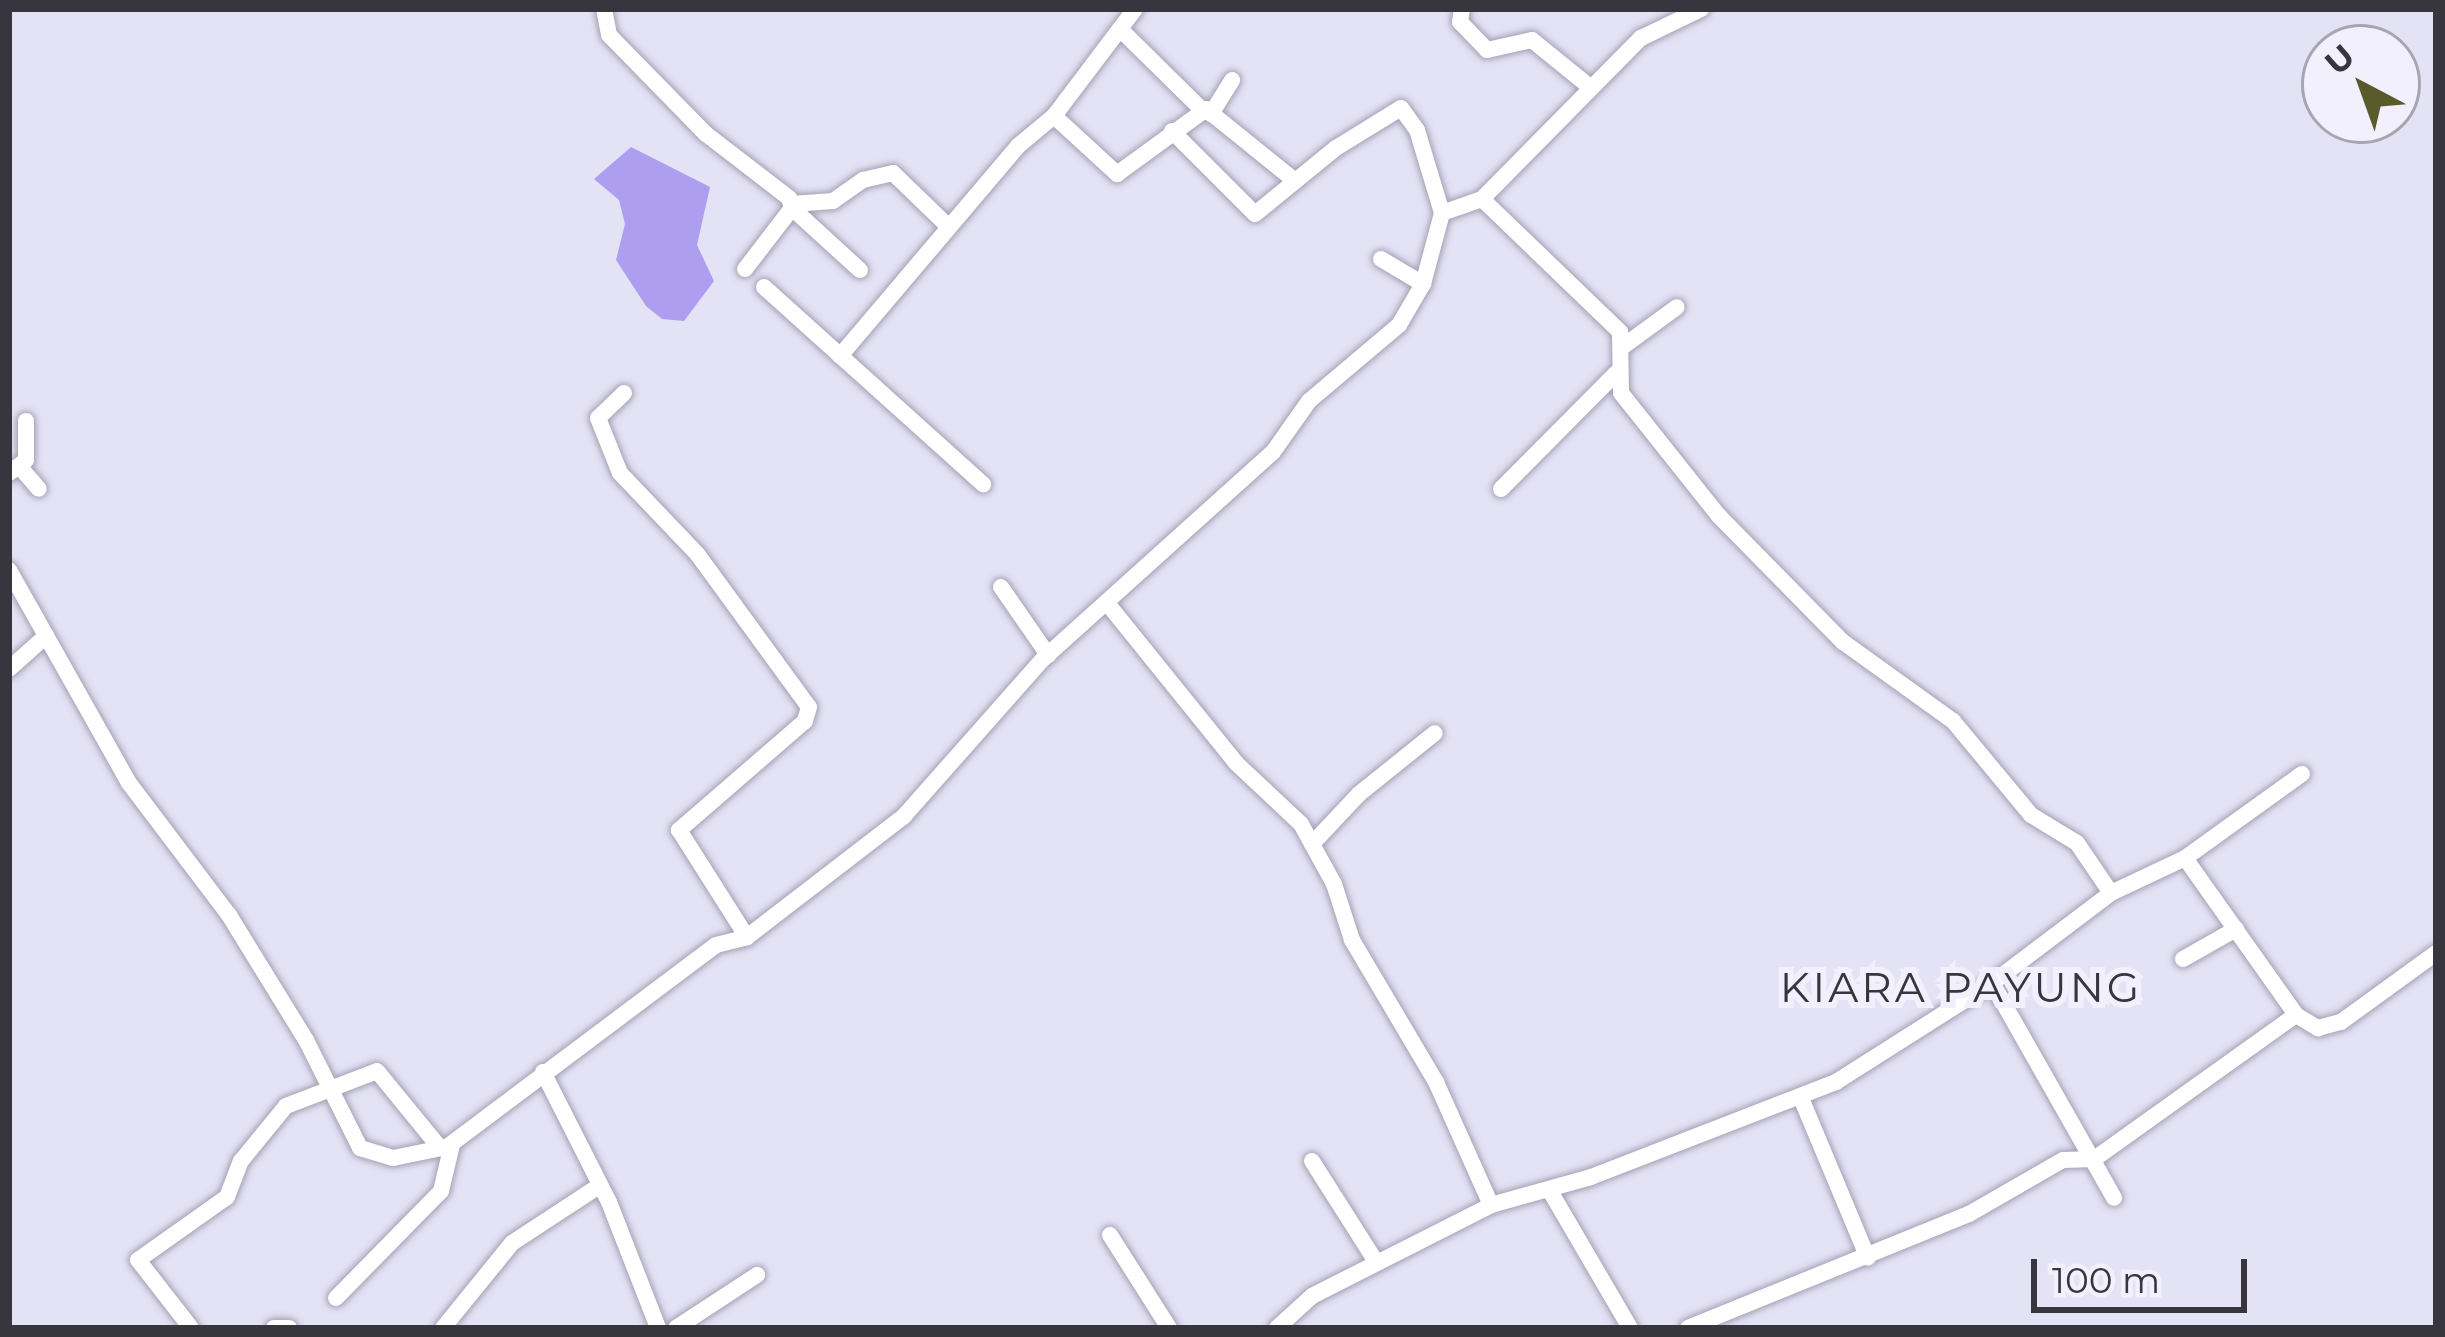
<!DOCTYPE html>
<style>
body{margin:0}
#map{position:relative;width:2445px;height:1337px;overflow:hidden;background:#e4e2f5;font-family:Montserrat,sans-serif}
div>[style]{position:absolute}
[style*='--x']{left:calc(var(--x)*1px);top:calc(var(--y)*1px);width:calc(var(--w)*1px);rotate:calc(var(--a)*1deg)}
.water>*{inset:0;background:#ae9eef}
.roads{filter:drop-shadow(0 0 3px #a4a2b4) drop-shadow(0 0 3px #a4a2b4)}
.street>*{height:16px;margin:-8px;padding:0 8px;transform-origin:8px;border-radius:8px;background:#fff}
span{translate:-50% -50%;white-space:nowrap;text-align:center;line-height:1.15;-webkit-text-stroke:12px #f1f0fc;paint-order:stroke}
.quarter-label{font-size:42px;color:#37353d;letter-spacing:3px}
.frame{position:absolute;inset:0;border:12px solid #37353d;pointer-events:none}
.north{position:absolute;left:2301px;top:24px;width:120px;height:120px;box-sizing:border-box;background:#f1f0fc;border:3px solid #a7a5b0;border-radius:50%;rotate:319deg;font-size:33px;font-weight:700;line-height:48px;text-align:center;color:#37353d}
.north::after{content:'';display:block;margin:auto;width:42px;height:54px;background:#595c2a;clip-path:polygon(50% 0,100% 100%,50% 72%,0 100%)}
.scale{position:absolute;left:2031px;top:1259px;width:216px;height:54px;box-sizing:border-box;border:6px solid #37353d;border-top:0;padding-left:15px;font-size:36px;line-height:42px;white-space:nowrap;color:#37353d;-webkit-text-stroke:9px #f1f0fc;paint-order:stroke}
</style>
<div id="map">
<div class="water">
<i style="clip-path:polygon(631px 147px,710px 187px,697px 245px,714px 281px,684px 321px,662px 319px,646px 306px,616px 260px,625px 224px,619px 200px,594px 179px)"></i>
</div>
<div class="roads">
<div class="street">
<i style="--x:604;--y:9;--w:26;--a:79"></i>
<i style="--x:609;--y:35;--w:139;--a:45.6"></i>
<i style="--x:706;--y:134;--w:105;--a:37.6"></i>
<i style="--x:789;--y:198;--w:10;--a:73"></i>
<i style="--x:792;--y:208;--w:77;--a:127.6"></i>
<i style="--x:1462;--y:9;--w:13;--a:99"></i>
<i style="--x:1460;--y:22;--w:39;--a:46"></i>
<i style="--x:1487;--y:50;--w:46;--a:-12.5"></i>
<i style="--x:1532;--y:40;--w:75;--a:39"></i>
<i style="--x:1120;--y:29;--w:112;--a:44.6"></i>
<i style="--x:1211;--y:114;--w:40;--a:-58"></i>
<i style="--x:1054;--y:116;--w:86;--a:42.6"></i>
<i style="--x:1117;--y:174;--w:110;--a:-36.1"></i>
<i style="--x:1206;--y:109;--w:113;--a:38.9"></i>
<i style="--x:1172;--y:131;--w:117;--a:45"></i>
<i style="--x:1255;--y:214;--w:104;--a:-39.2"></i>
<i style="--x:1336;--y:148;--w:76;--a:-31.6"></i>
<i style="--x:1401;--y:108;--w:27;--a:54"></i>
<i style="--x:1417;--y:130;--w:87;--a:73.2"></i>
<i style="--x:1482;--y:199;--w:192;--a:43.9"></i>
<i style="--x:1620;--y:332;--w:61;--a:89.1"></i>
<i style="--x:1621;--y:393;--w:157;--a:51.5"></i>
<i style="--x:1719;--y:516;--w:177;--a:45.5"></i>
<i style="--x:1843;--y:642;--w:135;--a:35.7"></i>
<i style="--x:1953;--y:721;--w:122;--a:50.3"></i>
<i style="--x:2031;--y:815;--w:54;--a:31.3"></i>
<i style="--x:2077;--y:843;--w:60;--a:55.8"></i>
<i style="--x:792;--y:204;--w:41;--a:-4.2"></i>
<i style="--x:833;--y:201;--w:37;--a:-35"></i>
<i style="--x:863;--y:180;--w:31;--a:-13"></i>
<i style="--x:893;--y:173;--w:78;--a:44"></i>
<i style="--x:792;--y:208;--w:92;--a:42.4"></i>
<i style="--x:1381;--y:259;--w:49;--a:30.8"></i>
<i style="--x:764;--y:287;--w:295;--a:42"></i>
<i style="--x:1625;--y:345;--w:64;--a:-36.2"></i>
<i style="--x:840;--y:356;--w:275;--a:-49.7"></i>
<i style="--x:1018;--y:146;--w:47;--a:-39.8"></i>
<i style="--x:1054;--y:116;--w:134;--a:-52.9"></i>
<i style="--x:624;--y:393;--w:36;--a:136"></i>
<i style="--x:598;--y:418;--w:59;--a:68.2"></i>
<i style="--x:620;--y:473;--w:113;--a:46.4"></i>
<i style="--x:698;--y:555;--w:188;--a:53.9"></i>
<i style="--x:809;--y:707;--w:15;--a:106"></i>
<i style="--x:805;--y:721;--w:167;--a:139.1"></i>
<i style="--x:679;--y:830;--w:127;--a:57.6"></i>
<i style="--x:19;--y:466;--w:30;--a:49"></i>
<i style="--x:9;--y:473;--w:21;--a:-37"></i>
<i style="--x:26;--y:460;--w:39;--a:-90"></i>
<i style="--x:1501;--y:489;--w:163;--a:-45.2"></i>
<i style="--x:9;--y:570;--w:244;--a:60.6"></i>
<i style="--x:129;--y:783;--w:166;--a:52.9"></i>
<i style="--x:229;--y:915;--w:147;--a:58.4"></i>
<i style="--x:306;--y:1040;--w:121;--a:63.4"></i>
<i style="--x:360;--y:1148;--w:34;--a:17"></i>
<i style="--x:393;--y:1158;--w:55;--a:-11.5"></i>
<i style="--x:447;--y:1147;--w:336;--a:-36.9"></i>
<i style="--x:716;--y:945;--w:32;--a:-14"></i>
<i style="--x:747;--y:937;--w:198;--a:-37.6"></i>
<i style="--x:904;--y:816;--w:210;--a:-48.5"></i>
<i style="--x:1043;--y:659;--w:309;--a:-42"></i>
<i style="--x:1273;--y:452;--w:62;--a:-54.8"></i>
<i style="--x:1309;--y:401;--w:118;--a:-40.2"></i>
<i style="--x:1399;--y:325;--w:48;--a:-59.7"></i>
<i style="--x:1423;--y:284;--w:73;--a:-75"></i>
<i style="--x:1442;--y:213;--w:42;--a:-19.3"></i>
<i style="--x:1482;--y:199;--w:226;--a:-45.4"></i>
<i style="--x:1641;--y:38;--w:67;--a:-25.8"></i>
<i style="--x:1001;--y:587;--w:83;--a:55.3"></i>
<i style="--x:1107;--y:603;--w:206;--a:51.1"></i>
<i style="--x:1236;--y:763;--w:89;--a:43.2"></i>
<i style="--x:1301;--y:824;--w:68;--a:61.2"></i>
<i style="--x:1334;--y:884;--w:59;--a:72.2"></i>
<i style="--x:1352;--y:940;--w:165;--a:59.4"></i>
<i style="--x:1436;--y:1082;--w:135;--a:65.9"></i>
<i style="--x:9;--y:669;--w:50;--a:-41.7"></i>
<i style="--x:1312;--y:844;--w:69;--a:-46.8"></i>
<i style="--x:1359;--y:794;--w:97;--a:-38.8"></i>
<i style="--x:2185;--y:858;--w:144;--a:-35.7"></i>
<i style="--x:2183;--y:959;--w:61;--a:-29.5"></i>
<i style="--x:1992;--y:983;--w:247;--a:60.4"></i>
<i style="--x:543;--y:1072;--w:146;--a:63.1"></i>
<i style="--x:609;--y:1202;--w:135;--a:68.7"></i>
<i style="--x:1801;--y:1098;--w:173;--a:67.3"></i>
<i style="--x:1312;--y:1161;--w:120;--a:57.6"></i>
<i style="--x:1550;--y:1191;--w:159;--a:59.7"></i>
<i style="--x:1110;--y:1235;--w:110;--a:57.6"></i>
<i style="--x:336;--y:1298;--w:150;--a:-45.5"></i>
<i style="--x:441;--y:1191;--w:47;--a:-76.6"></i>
<i style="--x:191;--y:1328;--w:86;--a:-127.9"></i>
<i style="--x:138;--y:1260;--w:109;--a:-35.3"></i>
<i style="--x:227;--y:1197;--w:39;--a:-69"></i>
<i style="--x:241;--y:1161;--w:71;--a:-50.7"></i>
<i style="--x:286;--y:1106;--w:97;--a:-21"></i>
<i style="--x:377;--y:1071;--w:99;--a:50.7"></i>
<i style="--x:274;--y:1328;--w:15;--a:0"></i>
<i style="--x:443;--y:1328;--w:109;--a:-50.9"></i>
<i style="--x:512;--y:1243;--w:104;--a:-33.2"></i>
<i style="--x:676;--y:1328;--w:97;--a:-33.2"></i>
<i style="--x:1277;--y:1328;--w:47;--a:-42.4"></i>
<i style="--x:1312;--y:1296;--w:201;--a:-26.9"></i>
<i style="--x:1491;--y:1205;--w:104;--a:-15.6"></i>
<i style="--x:1591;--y:1177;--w:263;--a:-21.2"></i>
<i style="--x:1836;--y:1082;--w:185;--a:-32.4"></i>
<i style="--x:1992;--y:983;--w:149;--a:-37.1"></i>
<i style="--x:2111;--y:893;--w:82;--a:-25.3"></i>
<i style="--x:2185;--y:858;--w:192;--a:54.7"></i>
<i style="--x:2296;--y:1015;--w:26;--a:31"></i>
<i style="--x:2318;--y:1028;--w:24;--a:-15"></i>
<i style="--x:2341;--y:1022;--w:117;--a:-36"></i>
<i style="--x:1688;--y:1328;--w:303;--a:-22.1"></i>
<i style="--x:1969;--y:1214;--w:108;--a:-29.9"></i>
<i style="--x:2063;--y:1160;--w:31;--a:-2"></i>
<i style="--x:2094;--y:1159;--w:248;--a:-35.5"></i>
</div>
</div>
<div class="quarter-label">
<span style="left:1961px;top:987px">KIARA PAYUNG</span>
</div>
<div class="frame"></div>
<div class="north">U</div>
<div class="scale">100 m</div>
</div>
